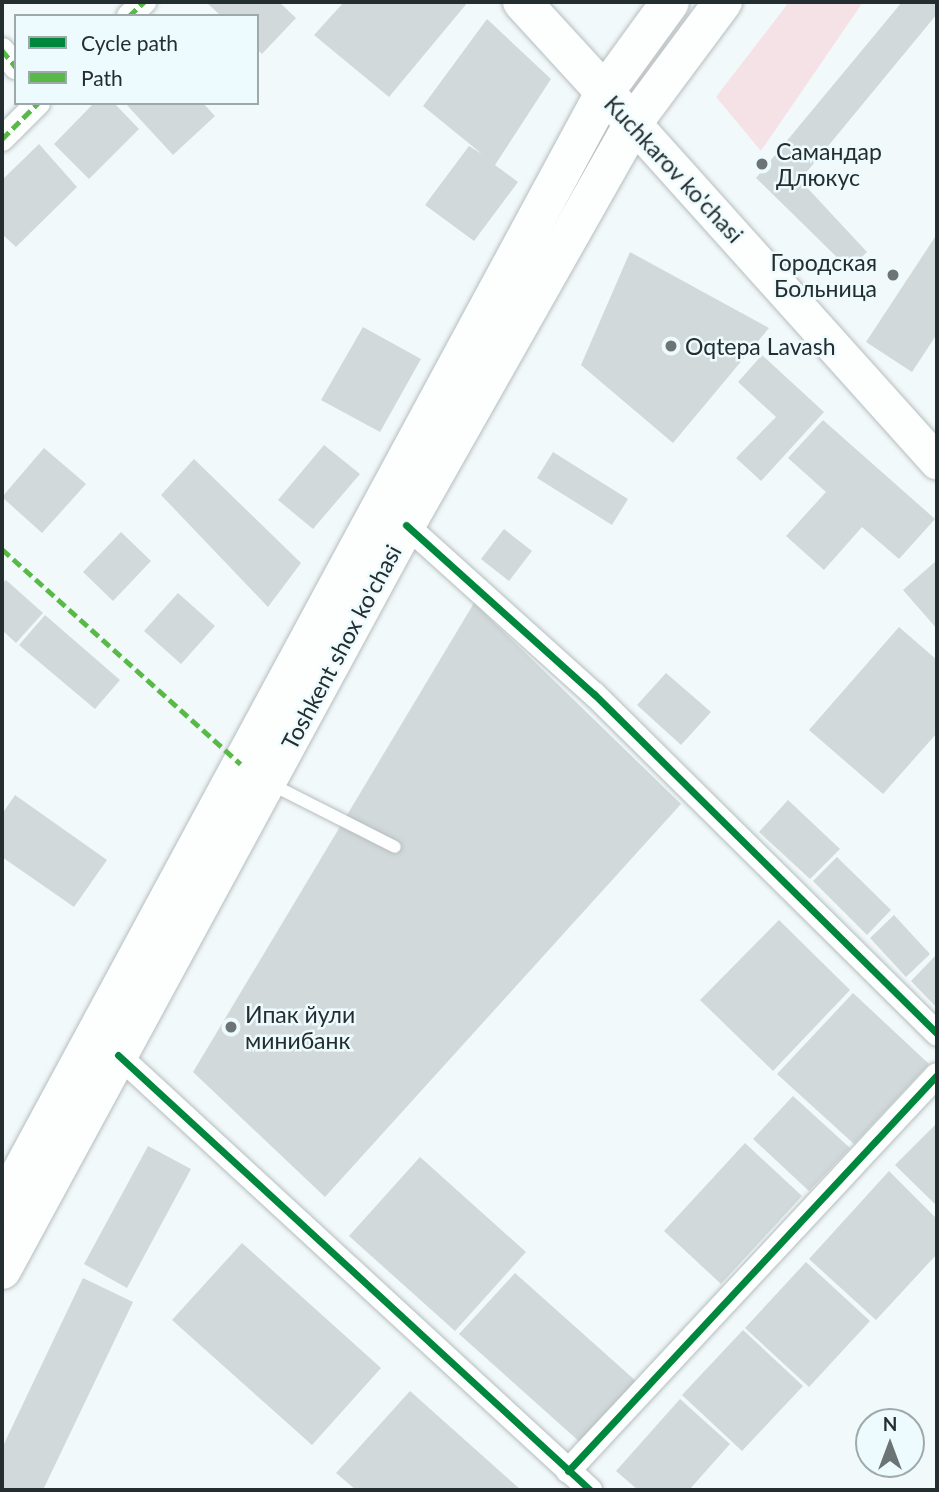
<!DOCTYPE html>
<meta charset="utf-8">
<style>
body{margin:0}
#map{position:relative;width:939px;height:1492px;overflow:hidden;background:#f2f9fa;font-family:Lato,sans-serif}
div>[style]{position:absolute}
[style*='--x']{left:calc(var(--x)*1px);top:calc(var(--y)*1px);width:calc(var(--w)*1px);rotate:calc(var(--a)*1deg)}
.green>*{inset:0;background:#f5e2e6}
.building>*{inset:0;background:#d1d9da}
.roads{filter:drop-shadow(0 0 2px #b6bdbf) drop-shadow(0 0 2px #b6bdbf)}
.lane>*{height:12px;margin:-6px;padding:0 6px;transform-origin:6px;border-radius:6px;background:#fdfefe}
.street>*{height:24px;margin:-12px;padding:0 12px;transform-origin:12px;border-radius:12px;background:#fdfefe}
.secondary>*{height:35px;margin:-17.5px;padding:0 17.5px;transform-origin:17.5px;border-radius:17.5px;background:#fdfefe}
.primary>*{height:38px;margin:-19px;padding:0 19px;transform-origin:19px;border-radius:19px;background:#fdfefe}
.quiet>*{height:5px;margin-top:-2.5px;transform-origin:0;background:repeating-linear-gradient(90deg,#58b947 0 10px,transparent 0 15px)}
.cycleway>*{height:7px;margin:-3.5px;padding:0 3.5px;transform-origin:3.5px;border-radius:3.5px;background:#00873e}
.dots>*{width:19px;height:19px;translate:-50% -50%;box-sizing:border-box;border:4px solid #eefbfe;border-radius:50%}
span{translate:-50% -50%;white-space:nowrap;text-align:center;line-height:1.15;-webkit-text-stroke:5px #eefbfe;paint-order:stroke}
.poi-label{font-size:23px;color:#242d2f}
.left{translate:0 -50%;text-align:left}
.right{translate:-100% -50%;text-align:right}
.street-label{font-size:23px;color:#242d2f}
.frame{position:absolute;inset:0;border:4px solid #242d2f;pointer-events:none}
.legend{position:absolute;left:14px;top:14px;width:245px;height:91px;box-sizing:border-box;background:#eefbfe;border:2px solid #9da9ab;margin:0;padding:9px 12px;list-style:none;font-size:21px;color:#242d2f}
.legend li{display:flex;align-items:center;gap:14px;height:35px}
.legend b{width:35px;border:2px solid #9da9ab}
.north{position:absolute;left:855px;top:1408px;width:70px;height:70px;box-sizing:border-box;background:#eefbfe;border:2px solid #9da9ab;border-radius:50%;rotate:0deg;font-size:19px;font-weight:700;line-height:28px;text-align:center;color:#242d2f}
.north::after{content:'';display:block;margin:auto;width:24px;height:32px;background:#6c7476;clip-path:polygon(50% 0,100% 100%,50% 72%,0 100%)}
</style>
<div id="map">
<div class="green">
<i style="clip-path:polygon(789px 2px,863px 2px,761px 151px,716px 97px)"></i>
</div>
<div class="building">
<i style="clip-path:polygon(206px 2px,279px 2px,296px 18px,262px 54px,257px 49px,257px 16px,221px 16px)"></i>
<i style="clip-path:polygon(344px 2px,468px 2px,389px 97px,314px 35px)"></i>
<i style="clip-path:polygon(902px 2px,937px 2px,937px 14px,800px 180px,867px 252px,849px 269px,756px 178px)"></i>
<i style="clip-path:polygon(487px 19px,551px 79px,495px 165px,518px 182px,474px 241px,425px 205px,469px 146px,482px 154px,423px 106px)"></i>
<i style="clip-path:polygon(94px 103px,114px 103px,139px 129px,89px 179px,54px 144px)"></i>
<i style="clip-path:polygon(125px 103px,203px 103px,215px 116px,173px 155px)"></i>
<i style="clip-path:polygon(39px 144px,77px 187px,16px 247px,2px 234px,2px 180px)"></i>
<i style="clip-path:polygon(937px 234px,937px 334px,912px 372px,866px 342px)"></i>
<i style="clip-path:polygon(630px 252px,769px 328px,673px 443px,581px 365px)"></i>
<i style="clip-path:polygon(363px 327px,421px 359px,380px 432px,321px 400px)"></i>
<i style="clip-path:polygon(762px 355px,824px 412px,761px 481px,736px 458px,776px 417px,738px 382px)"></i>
<i style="clip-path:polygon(823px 420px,935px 519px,899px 559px,862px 527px,824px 570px,786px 536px,826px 492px,788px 458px)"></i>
<i style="clip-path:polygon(324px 445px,360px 474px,313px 529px,278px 500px)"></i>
<i style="clip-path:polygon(44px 448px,86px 484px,42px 533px,2px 497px)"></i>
<i style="clip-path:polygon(553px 452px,628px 499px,612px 525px,537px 478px)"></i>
<i style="clip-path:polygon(194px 459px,301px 563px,268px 607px,161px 495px)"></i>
<i style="clip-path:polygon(504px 529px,532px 551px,509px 581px,481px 559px)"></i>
<i style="clip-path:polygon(121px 532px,151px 561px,113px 601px,83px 572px)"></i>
<i style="clip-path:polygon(937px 560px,937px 629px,903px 590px)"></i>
<i style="clip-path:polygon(6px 580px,43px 613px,16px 643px,2px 630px,2px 584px)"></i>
<i style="clip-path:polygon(178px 593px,215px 626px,181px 664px,144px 631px)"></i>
<i style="clip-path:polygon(474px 603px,681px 804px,325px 1197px,193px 1072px)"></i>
<i style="clip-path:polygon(45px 615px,120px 680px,95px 709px,19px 645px)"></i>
<i style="clip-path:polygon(899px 627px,937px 660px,937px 733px,883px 794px,809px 730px)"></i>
<i style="clip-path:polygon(666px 673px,711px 712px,681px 745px,637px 705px)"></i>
<i style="clip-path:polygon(15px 795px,107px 860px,74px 907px,2px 857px,2px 814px)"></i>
<i style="clip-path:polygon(788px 800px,840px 849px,810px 879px,759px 832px)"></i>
<i style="clip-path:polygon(837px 857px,891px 910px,867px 935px,813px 881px)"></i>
<i style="clip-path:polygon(894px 915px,930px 954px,906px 977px,870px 938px)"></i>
<i style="clip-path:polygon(779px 920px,850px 990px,773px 1071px,700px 1000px)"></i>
<i style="clip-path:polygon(937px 954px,937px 1008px,911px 981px)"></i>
<i style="clip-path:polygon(853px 993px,929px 1064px,854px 1144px,777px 1074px)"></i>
<i style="clip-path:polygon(793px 1096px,850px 1148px,809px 1191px,753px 1139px)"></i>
<i style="clip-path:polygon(937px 1123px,937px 1206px,895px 1165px)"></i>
<i style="clip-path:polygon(745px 1143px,802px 1196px,721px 1284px,664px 1231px)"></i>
<i style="clip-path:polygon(148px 1146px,191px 1169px,127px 1288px,84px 1264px)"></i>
<i style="clip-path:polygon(420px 1157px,526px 1252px,455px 1331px,349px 1236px)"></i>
<i style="clip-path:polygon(889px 1171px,937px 1219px,937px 1254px,876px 1320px,809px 1259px)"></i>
<i style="clip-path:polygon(242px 1243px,381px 1368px,312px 1445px,172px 1320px)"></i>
<i style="clip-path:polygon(806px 1262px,870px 1321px,809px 1387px,745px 1328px)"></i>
<i style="clip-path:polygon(515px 1273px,637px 1382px,582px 1444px,459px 1334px)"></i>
<i style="clip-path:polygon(83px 1278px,133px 1302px,43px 1490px,2px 1490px,2px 1448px)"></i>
<i style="clip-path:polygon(743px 1330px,803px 1386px,742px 1451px,682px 1395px)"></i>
<i style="clip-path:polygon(410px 1391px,521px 1490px,356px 1490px,336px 1473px)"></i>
<i style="clip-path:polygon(680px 1399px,730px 1444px,689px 1490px,638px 1490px,616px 1471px)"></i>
</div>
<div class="roads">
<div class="lane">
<i style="--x:269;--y:783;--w:141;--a:26.9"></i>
</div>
<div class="street">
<i style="--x:129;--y:16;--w:21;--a:-43"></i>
<i style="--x:2;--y:50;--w:22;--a:51"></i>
<i style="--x:2;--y:139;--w:51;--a:-45"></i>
<i style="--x:406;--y:525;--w:253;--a:42"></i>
<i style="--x:594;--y:694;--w:483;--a:44.7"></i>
<i style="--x:118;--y:1055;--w:642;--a:42.66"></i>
<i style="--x:568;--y:1471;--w:541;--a:-47.02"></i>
</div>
<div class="secondary">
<i style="--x:633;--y:123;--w:455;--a:48.1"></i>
</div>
<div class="primary">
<i style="--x:522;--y:2;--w:148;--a:47.5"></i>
<i style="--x:2;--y:1207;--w:1266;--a:-61.61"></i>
<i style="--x:604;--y:93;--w:112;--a:-54"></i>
<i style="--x:2;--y:1270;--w:847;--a:-61.53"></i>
<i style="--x:406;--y:525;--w:462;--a:-60.5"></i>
<i style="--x:633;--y:123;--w:151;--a:-53.4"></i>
</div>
</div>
<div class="quiet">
<i style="--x:129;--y:16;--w:21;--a:-43"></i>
<i style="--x:2;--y:50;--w:22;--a:51"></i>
<i style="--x:2;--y:139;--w:51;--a:-45"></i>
<i style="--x:2;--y:549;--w:321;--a:42"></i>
</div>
<div class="cycleway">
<i style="--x:406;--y:525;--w:253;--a:42"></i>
<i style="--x:594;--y:694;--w:483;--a:44.7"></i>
<i style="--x:118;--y:1055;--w:642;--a:42.66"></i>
<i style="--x:568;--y:1471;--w:541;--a:-47.02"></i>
</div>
<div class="dots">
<i style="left:762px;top:164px;background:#6c7476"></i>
<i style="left:893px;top:275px;background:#6c7476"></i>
<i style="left:671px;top:346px;background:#6c7476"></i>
<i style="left:231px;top:1027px;background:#6c7476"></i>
</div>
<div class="poi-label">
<span class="left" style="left:776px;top:164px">Самандар<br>Длюкус</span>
<span class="right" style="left:877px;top:275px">Городская<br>Больница</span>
<span class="left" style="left:685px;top:346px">Oqtepa Lavash</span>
<span class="left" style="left:245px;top:1027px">Ипак йули<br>минибанк</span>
</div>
<div class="street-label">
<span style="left:674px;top:169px;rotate:47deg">Kuchkarov ko'chasi</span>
<span style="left:341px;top:647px;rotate:-62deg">Toshkent shox ko'chasi</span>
</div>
<div class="frame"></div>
<ul class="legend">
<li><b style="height:9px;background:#00873e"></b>Cycle path</li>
<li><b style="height:9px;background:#58b947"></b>Path</li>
</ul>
<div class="north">N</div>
</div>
